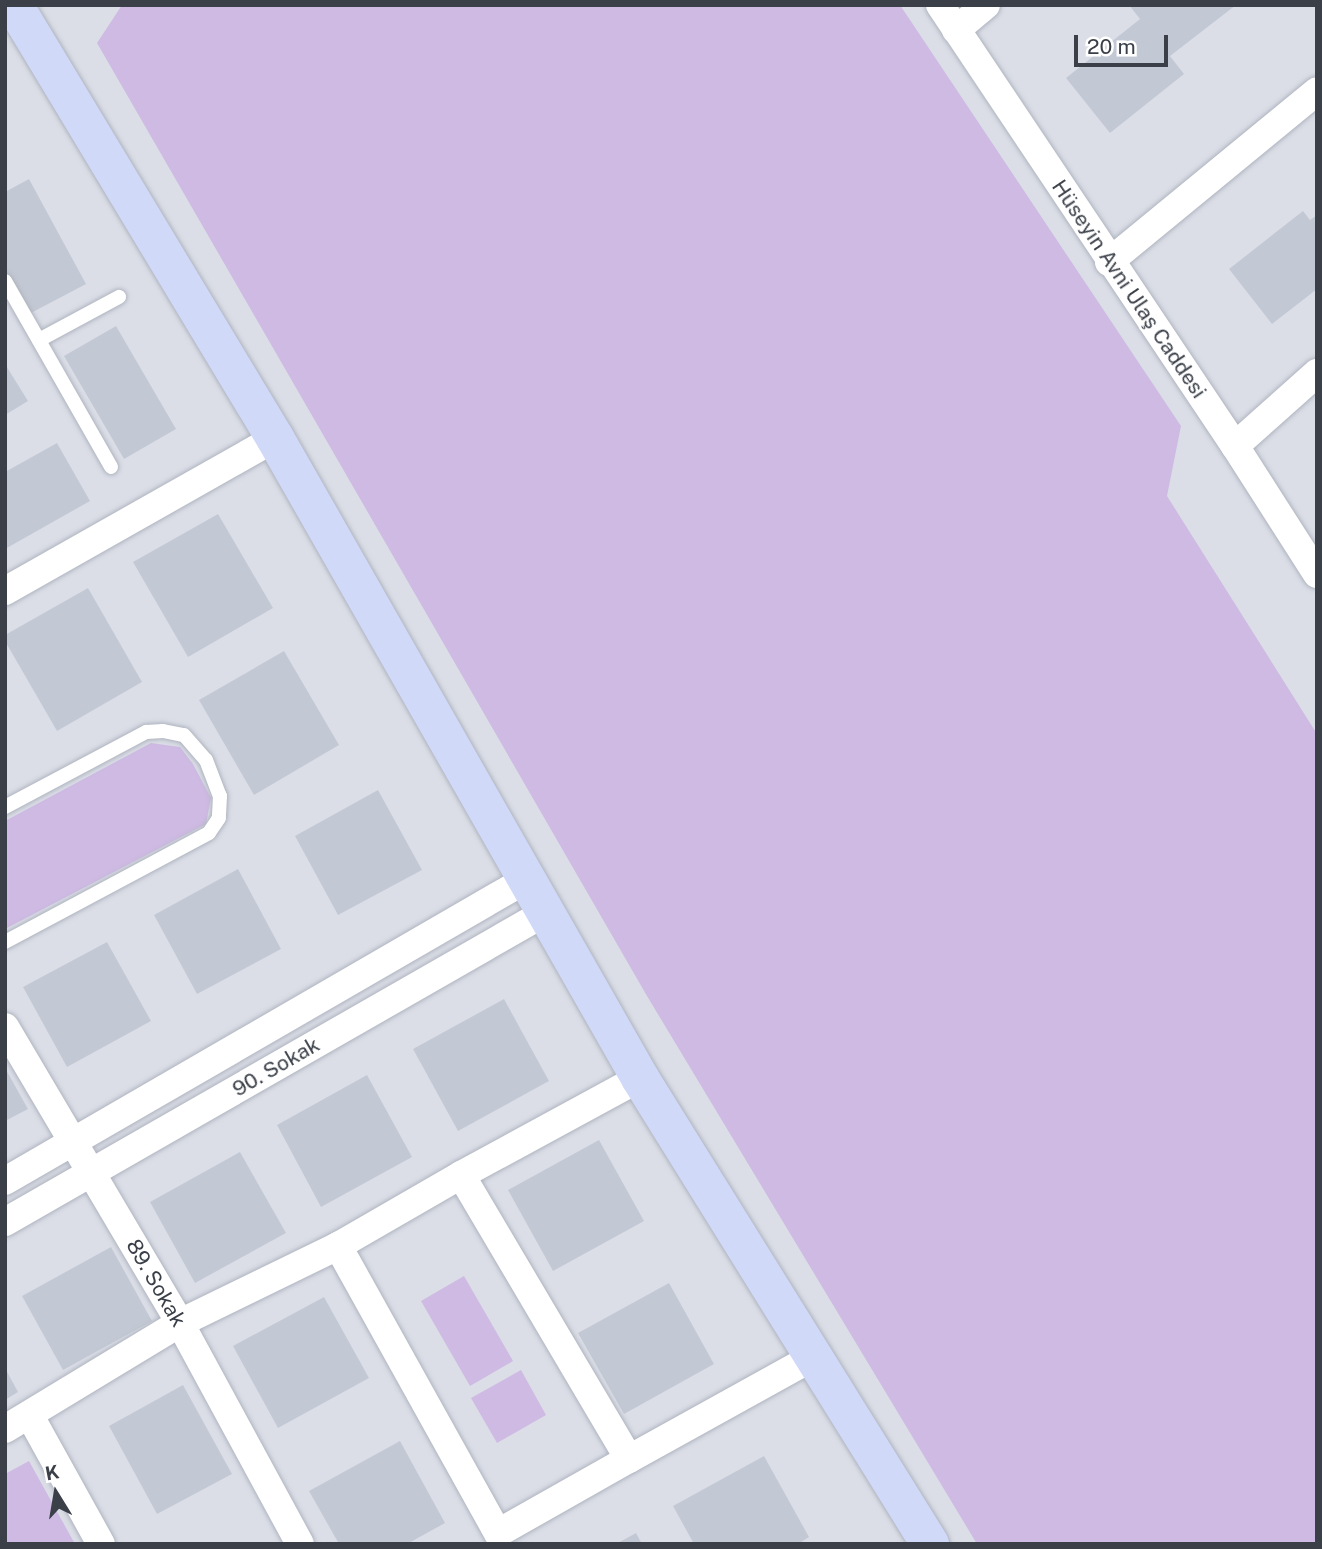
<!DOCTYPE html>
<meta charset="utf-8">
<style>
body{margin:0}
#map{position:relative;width:1322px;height:1549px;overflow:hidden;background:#eceef4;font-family:"Public Sans",sans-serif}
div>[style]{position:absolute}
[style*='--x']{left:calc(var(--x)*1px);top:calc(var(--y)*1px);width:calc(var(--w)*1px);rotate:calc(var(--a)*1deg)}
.residential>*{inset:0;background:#dbdee7}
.green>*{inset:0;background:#cebae3}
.building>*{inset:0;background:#c3c9d4}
.roads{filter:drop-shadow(0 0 2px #afb4bf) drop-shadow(0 0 2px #afb4bf)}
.lane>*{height:14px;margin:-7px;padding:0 7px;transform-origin:7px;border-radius:7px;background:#fff}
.street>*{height:28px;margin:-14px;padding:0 14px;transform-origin:14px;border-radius:14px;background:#fff}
.secondary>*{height:38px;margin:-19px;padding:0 19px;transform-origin:19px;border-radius:19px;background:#d1d9f9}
span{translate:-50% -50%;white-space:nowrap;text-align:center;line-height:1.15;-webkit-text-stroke:5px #fff;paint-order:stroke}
.street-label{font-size:21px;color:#3a3f48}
.frame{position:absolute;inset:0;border:7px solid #3a3f48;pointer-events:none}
.north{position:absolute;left:21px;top:1458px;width:70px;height:70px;-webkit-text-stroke:5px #fff;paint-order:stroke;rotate:349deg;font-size:19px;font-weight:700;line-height:28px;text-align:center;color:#3a3f48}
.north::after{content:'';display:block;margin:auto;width:24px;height:32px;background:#3a3f48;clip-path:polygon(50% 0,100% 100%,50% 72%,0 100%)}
.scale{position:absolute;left:1074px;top:35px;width:94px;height:32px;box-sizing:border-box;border:4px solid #3a3f48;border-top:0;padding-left:9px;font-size:21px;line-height:24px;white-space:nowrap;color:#3a3f48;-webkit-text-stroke:5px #fff;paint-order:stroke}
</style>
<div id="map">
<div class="residential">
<i style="clip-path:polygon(5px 5px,1317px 5px,1317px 1544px,5px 1544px)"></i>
</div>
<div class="green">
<i style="clip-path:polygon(122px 5px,900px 5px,1181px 426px,1167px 496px,1317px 734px,1317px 1544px,977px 1544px,647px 996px,97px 43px)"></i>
<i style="clip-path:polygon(151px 743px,180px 747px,193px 764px,211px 798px,206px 824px,5px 929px,5px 821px)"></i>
<i style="clip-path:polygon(464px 1276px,513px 1361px,470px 1386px,421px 1301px)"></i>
<i style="clip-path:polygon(521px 1370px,546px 1415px,497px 1443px,471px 1398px)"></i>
<i style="clip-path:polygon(29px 1461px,75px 1544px,5px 1544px,5px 1474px)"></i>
</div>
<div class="building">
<i style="clip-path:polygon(1129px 5px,1236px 5px,1170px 56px,1184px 74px,1110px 133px,1066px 78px,1140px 19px)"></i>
<i style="clip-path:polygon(29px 179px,86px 284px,29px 314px,5px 270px,5px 192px)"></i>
<i style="clip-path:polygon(1303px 211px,1310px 220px,1317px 215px,1317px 289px,1272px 324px,1229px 269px)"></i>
<i style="clip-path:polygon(116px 326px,176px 429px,124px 459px,64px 356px)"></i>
<i style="clip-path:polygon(5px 364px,28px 401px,5px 415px)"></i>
<i style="clip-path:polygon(57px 443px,90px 501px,5px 549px,5px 472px)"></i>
<i style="clip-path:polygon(218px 514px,273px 608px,188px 657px,133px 562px)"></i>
<i style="clip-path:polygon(88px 588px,142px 682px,57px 731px,5px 641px,5px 635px)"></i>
<i style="clip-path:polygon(284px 651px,339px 745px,254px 795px,199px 700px)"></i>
<i style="clip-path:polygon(378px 790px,422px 870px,338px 915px,295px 836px)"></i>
<i style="clip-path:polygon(238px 869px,281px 949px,197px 994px,154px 915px)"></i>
<i style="clip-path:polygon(107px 942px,151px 1021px,67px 1067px,23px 987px)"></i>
<i style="clip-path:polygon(504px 999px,549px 1081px,458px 1131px,413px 1049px)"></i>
<i style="clip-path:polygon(5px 1068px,28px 1109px,5px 1121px)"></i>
<i style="clip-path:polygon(367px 1075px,412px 1157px,321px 1207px,277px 1125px)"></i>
<i style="clip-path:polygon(599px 1140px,644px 1221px,553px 1271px,508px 1190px)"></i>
<i style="clip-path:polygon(240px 1152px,286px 1233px,195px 1283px,150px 1202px)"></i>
<i style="clip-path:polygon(111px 1247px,152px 1321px,63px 1370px,22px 1296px)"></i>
<i style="clip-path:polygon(669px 1283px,714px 1364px,624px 1414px,578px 1333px)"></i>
<i style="clip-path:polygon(324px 1297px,369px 1378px,278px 1428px,233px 1346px)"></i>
<i style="clip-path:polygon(5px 1368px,18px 1392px,5px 1400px)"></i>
<i style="clip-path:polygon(183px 1385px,232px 1474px,157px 1514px,109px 1426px)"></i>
<i style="clip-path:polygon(400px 1441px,445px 1523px,407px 1544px,339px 1544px,309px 1491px)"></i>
<i style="clip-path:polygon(764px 1456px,809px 1537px,798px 1544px,694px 1544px,673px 1506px)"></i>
<i style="clip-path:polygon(636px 1533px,642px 1544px,616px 1544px)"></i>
</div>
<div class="roads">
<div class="lane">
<i style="--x:5;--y:281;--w:214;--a:60.3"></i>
<i style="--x:39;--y:340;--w:91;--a:-28.3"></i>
<i style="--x:5;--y:807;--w:160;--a:-28"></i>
<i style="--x:146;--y:732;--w:17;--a:-3"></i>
<i style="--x:163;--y:731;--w:21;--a:11"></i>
<i style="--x:184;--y:735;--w:33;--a:49"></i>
<i style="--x:206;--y:760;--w:39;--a:69"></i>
<i style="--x:220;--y:796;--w:22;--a:93"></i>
<i style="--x:219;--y:818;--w:18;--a:124"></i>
<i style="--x:209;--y:833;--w:231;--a:151.9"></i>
</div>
<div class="street">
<i style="--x:940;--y:5;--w:531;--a:56.22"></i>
<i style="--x:1235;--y:446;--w:152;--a:57.4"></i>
<i style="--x:956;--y:30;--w:39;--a:-40"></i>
<i style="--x:1109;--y:262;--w:269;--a:-39.4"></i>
<i style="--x:1235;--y:446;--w:110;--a:-41.7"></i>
<i style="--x:5;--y:591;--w:310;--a:-29.5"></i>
<i style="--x:5;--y:1027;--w:344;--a:59.4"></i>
<i style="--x:180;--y:1323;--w:251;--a:61.5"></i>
<i style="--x:5;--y:1181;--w:603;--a:-30.05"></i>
<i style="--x:5;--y:1222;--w:624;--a:-29.81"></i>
<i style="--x:338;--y:1246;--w:329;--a:60.9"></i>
<i style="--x:498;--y:1533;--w:150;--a:-29.5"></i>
<i style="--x:629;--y:1459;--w:330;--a:-120.6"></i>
<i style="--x:30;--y:1416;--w:146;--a:61"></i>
<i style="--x:5;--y:1429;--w:205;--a:-31.2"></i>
<i style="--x:180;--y:1323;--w:176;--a:-26"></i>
<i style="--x:338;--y:1246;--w:142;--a:-30"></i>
<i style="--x:461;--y:1175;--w:204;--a:-28.5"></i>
<i style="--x:629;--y:1459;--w:210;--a:-29"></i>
</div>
<div class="secondary">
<i style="--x:14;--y:5;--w:506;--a:58.92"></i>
<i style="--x:275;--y:438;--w:737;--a:60.3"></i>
<i style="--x:640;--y:1078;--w:549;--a:58.11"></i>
</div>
</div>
<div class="street-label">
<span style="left:1129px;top:289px;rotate:56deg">Hüseyin Avni Ulaş Caddesi</span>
<span style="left:276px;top:1067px;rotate:-30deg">90. Sokak</span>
<span style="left:156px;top:1283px;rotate:60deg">89. Sokak</span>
</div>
<div class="frame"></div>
<div class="north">K</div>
<div class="scale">20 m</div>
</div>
